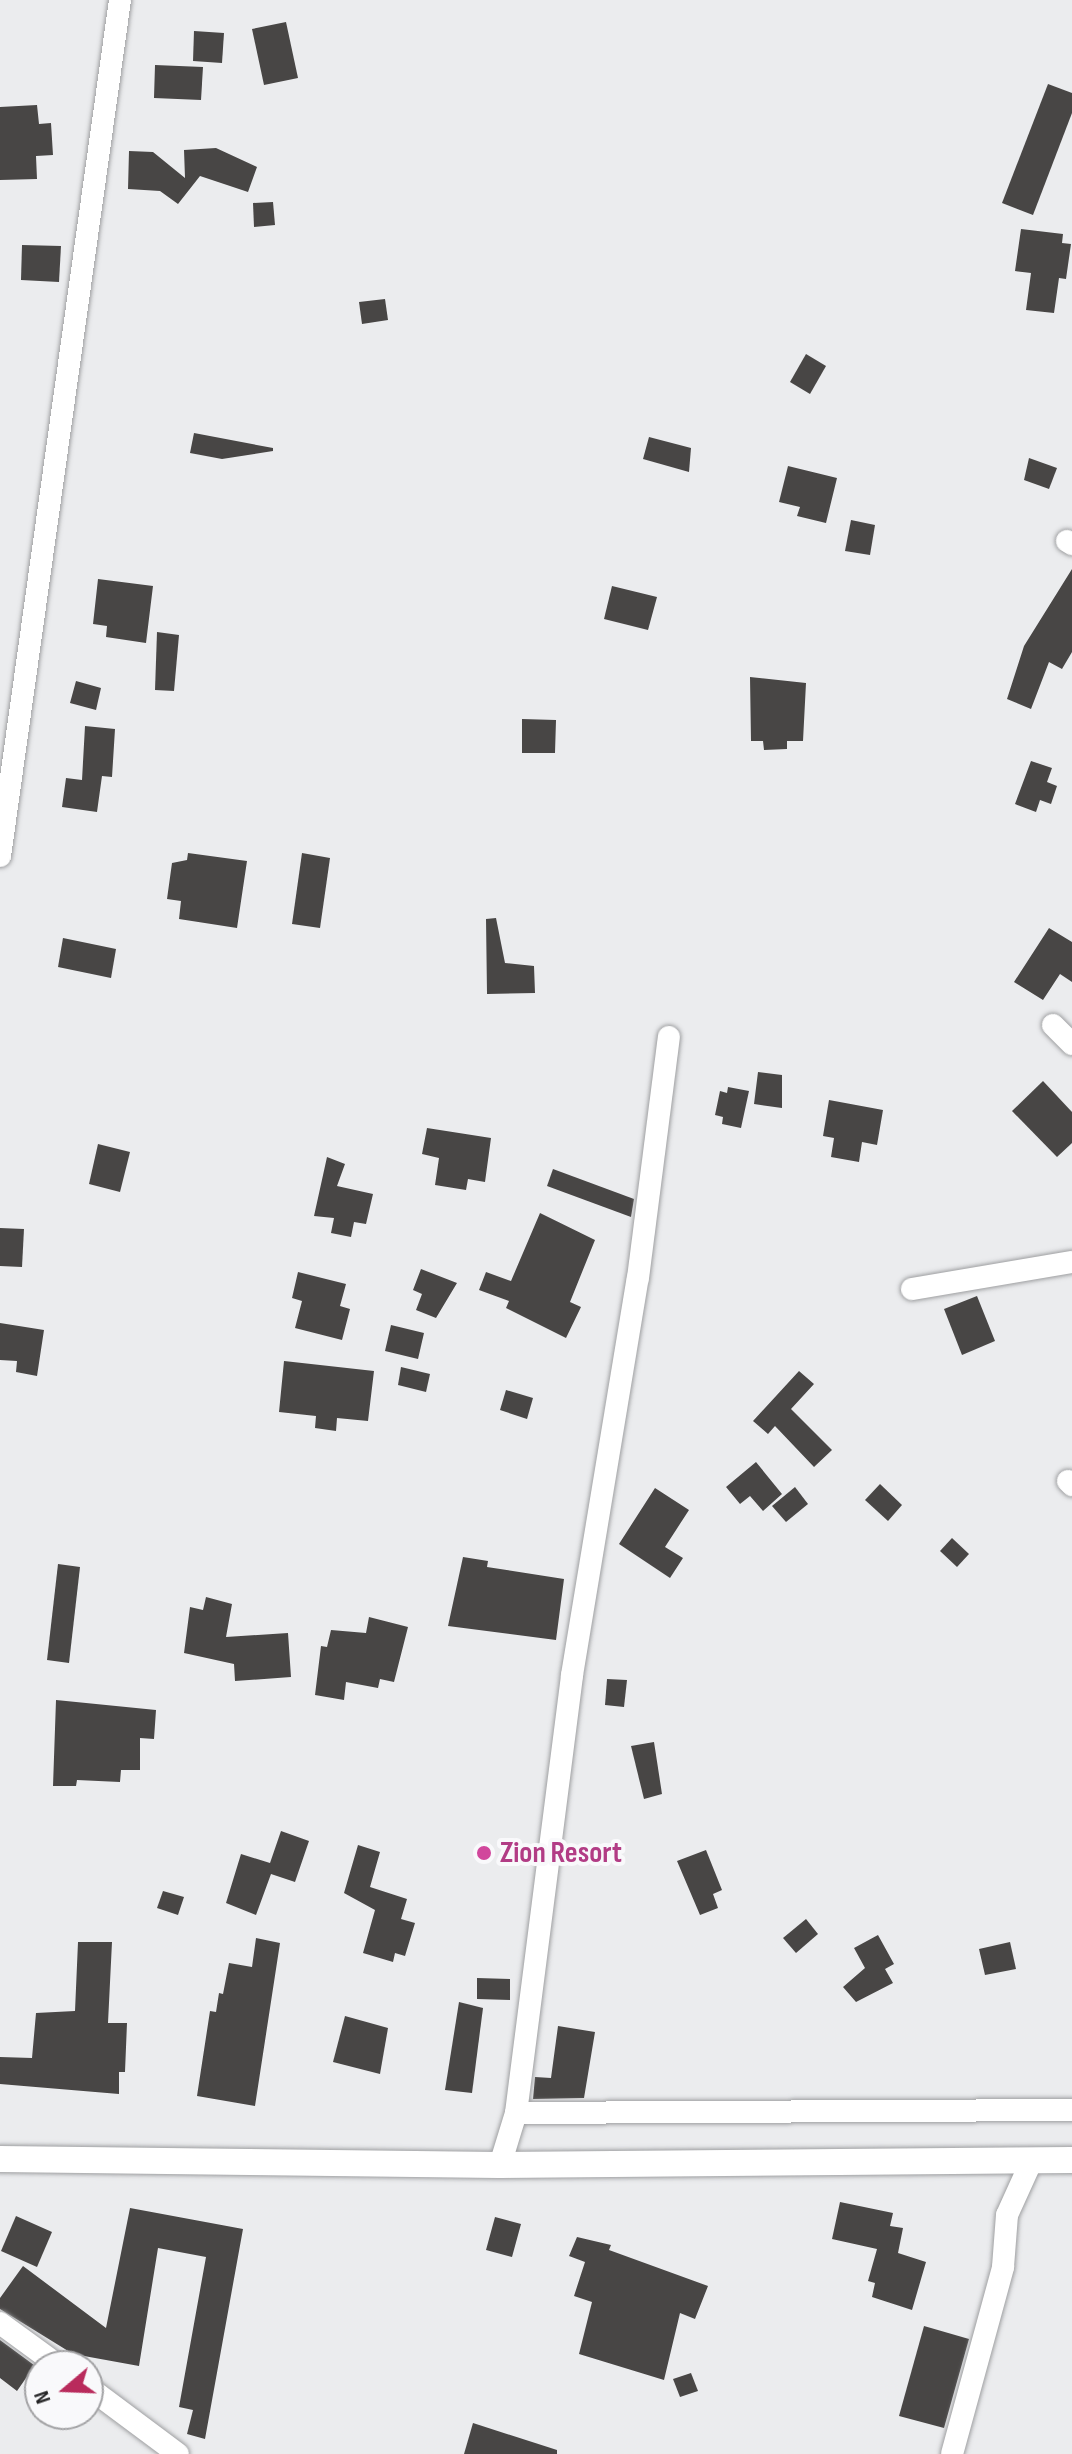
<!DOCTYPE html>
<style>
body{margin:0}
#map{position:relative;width:1072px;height:2454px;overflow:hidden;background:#ebecee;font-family:"Sofia Sans Condensed",sans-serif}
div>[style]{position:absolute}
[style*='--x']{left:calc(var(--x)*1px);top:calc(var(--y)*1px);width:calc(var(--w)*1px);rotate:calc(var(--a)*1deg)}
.building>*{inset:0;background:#484645}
.roads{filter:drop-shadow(0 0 2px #9e9fa1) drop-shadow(0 0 2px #9e9fa1)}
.minor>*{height:22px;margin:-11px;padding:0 11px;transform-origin:11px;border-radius:11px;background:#fff}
.tertiary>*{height:26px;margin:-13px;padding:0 13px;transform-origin:13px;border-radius:13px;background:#fff}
.dots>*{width:22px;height:22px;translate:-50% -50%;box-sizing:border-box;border:4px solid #f9f9fb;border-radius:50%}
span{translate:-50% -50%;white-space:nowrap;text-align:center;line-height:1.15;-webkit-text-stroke:8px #f9f9fb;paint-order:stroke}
.hotel-label{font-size:30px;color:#b23c85;font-weight:700}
.left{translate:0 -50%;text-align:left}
.north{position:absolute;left:24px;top:2350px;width:80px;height:80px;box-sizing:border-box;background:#f9f9fb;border:2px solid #a3a3a5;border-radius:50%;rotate:251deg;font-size:22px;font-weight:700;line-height:32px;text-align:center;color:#232324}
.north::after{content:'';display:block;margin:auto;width:28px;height:36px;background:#b92b5c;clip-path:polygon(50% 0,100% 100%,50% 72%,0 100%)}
</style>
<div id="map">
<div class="building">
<i style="clip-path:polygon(286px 22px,298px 78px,264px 85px,252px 29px)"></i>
<i style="clip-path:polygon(194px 31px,224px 33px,222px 63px,193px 61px)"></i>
<i style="clip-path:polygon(155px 65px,203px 67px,201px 100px,154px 98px)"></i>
<i style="clip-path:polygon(1048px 84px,1072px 93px,1072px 113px,1033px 215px,1002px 203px)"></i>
<i style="clip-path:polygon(37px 105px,39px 124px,51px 123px,53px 155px,36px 156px,37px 179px,0 180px,0 107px)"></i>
<i style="clip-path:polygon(216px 148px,257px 167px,248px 192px,200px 176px,178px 204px,160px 191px,128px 189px,129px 151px,153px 152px,185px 178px,184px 150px)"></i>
<i style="clip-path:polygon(273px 202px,275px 225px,254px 227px,253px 203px)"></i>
<i style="clip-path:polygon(1021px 229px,1063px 234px,1062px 243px,1071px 244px,1066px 279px,1059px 278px,1054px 313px,1026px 310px,1031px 273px,1015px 271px)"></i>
<i style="clip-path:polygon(22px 245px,61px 246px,59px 282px,21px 280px)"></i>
<i style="clip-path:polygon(385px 299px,388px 320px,362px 324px,359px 302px)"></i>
<i style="clip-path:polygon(806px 354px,826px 366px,810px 394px,790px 382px)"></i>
<i style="clip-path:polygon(194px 433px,273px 448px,273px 451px,222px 459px,190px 453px)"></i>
<i style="clip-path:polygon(649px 437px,691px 448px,689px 472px,643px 459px)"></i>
<i style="clip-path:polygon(1029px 458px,1057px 468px,1049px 489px,1024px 480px)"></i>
<i style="clip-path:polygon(788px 466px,837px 478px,826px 523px,797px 516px,800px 507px,779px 502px)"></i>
<i style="clip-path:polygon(851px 520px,875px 525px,870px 555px,845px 551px)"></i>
<i style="clip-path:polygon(1072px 569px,1072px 652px,1062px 669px,1049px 662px,1031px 709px,1007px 699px,1024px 646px)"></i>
<i style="clip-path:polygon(98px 579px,153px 586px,146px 643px,106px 637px,107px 626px,93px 624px)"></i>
<i style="clip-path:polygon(612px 586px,657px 597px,648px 630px,604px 619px)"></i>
<i style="clip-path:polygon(157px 632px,179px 635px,174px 691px,155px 690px)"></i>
<i style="clip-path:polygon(750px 677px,806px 683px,803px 741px,787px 741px,787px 749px,764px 750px,763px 741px,751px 741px)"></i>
<i style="clip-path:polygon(76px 681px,101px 688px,96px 710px,70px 703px)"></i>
<i style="clip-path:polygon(522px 719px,556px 720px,555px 753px,522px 753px)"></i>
<i style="clip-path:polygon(85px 726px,115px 729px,112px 777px,102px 776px,97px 812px,62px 807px,66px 778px,82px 780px)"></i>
<i style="clip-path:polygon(1031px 761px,1052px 768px,1047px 782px,1057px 786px,1051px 804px,1040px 800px,1036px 812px,1015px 804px)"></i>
<i style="clip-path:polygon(188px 853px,247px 861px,237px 928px,179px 919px,181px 901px,167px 899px,172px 863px,187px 860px)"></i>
<i style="clip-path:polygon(302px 853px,330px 858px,320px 928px,292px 924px)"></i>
<i style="clip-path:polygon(496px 918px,505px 963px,534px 966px,535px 993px,487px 994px,486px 919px)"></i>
<i style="clip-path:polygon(1049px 928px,1072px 942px,1072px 982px,1060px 974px,1043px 1000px,1014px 982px)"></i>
<i style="clip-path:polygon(63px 938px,116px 949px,111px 978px,58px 967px)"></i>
<i style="clip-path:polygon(758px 1072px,782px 1075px,782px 1108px,754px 1104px)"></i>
<i style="clip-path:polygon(1043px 1081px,1072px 1112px,1072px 1143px,1057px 1157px,1012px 1111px)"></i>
<i style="clip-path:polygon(728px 1087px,749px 1091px,741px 1128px,722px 1124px,723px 1117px,715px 1115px,720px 1091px,727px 1093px)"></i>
<i style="clip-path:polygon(829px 1100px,883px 1110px,877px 1145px,862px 1142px,859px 1162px,831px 1157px,834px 1138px,823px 1136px)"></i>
<i style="clip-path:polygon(427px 1128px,491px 1138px,485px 1182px,468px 1179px,466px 1190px,435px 1185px,439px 1158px,422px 1154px)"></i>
<i style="clip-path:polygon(98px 1144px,130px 1152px,120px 1192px,89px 1184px)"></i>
<i style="clip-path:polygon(327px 1157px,345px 1164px,337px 1186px,373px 1194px,366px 1224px,354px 1222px,351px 1237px,331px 1233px,334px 1218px,314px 1216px)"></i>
<i style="clip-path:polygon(553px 1169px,634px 1199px,631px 1217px,547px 1186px)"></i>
<i style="clip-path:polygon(540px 1213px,595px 1240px,570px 1302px,581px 1307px,566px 1338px,506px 1308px,509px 1301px,479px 1290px,486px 1272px,511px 1281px)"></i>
<i style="clip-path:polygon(0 1228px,24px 1229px,22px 1267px,0 1266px)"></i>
<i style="clip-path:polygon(421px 1269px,457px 1283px,436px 1318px,416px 1310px,422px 1294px,413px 1290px)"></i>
<i style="clip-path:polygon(298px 1272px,346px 1284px,340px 1306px,350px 1309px,342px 1340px,295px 1328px,302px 1301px,292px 1298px)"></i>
<i style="clip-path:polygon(977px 1296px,995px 1341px,962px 1355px,944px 1309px)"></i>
<i style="clip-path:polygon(0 1323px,44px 1330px,37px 1376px,16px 1372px,17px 1361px,0 1360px)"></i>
<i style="clip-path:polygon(391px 1325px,424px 1333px,418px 1359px,385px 1351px)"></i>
<i style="clip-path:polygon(284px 1361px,374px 1371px,368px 1421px,337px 1418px,336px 1431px,315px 1428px,316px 1416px,279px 1412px)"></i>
<i style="clip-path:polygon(401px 1367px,430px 1374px,426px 1392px,398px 1385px)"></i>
<i style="clip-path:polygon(799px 1371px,814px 1384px,791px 1409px,832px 1450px,814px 1467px,775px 1426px,768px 1434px,753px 1421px)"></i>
<i style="clip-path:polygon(506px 1390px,533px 1398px,527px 1419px,500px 1410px)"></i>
<i style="clip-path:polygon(756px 1462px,782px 1494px,763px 1511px,750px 1496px,740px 1504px,726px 1487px)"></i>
<i style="clip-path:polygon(880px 1484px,902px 1505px,888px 1521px,865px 1500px)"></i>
<i style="clip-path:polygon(795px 1487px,808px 1504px,786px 1522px,772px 1506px)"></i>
<i style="clip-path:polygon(655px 1488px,689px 1510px,665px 1547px,683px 1558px,670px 1578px,619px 1544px)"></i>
<i style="clip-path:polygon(952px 1538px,969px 1554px,957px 1567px,940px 1551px)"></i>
<i style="clip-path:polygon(463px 1557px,488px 1561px,487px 1567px,564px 1579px,556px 1640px,448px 1626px)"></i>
<i style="clip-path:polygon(58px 1564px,80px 1567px,69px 1663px,47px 1660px)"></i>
<i style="clip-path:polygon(206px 1597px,232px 1604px,226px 1637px,288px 1633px,291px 1677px,235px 1681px,234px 1664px,184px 1653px,190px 1607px,203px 1610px)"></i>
<i style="clip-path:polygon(369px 1617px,408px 1627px,394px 1682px,380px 1679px,378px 1688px,346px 1682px,344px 1700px,315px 1695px,321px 1646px,327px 1647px,331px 1630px,366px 1633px)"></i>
<i style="clip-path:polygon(607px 1679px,627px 1680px,624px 1707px,605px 1705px)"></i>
<i style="clip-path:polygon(56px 1700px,156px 1710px,154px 1739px,140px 1738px,140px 1770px,121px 1770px,120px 1782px,77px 1780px,76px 1786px,53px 1786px)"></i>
<i style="clip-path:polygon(654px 1742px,662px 1794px,644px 1799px,631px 1746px)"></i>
<i style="clip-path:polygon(281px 1831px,309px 1841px,295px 1882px,271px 1874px,256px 1915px,226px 1903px,241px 1854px,270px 1863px)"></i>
<i style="clip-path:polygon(358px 1845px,380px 1852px,370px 1887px,407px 1899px,401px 1919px,415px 1923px,405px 1956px,395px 1953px,393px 1962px,363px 1953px,375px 1910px,344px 1893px)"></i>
<i style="clip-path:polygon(706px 1850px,722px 1890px,713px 1894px,718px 1908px,700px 1915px,677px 1861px)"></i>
<i style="clip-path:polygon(163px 1891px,184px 1897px,178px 1915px,157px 1908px)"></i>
<i style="clip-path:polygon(806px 1919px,818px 1934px,796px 1953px,783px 1938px)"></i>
<i style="clip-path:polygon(878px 1935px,894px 1964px,885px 1969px,893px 1983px,856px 2002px,843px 1987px,865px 1968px,854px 1948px)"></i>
<i style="clip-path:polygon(256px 1938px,280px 1943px,255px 2106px,197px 2096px,210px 2011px,216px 2012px,219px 1993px,223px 1994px,229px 1963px,252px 1967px)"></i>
<i style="clip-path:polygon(78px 1942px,112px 1942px,108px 2023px,127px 2023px,125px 2072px,119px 2072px,119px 2094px,0 2084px,0 2057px,32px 2058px,36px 2013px,75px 2011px)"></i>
<i style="clip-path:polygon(1010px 1942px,1016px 1969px,985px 1975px,979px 1949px)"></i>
<i style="clip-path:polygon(477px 1978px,510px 1979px,510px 2000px,477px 1999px)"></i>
<i style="clip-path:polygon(459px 2002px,483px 2008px,472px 2093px,445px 2090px)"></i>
<i style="clip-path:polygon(345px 2016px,388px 2028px,380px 2074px,333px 2062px)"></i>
<i style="clip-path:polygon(558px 2026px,595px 2032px,584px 2098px,533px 2099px,535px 2077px,551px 2078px)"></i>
<i style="clip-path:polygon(840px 2202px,893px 2213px,890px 2226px,903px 2228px,898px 2253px,926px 2262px,912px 2310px,872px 2297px,875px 2283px,868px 2281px,877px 2249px,832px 2239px)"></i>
<i style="clip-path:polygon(130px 2208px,243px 2229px,205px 2439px,187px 2434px,193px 2410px,179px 2407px,206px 2257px,158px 2248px,139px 2366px,73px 2354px,0 2309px,0 2298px,23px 2266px,106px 2328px)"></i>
<i style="clip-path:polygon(16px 2216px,52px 2232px,37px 2267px,1px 2251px)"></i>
<i style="clip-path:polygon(495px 2217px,521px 2224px,512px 2257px,486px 2250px)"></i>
<i style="clip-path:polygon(577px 2237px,611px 2245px,609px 2250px,708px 2286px,695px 2319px,680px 2313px,664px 2380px,579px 2354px,592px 2302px,574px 2296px,585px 2262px,569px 2256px)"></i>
<i style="clip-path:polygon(924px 2326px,969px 2339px,944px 2428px,899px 2416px)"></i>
<i style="clip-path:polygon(0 2340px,38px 2368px,33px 2368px,17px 2391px,0 2378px)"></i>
<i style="clip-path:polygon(691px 2373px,698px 2391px,680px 2397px,673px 2379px)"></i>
<i style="clip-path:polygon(473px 2423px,557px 2450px,557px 2454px,464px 2454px)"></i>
</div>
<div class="roads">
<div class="minor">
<i style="--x:1067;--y:541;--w:6;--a:31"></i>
<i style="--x:0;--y:856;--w:864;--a:-82.02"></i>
<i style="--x:1053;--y:1025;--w:27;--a:45"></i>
<i style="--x:912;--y:1289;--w:162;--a:-9.6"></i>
<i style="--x:1068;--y:1481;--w:6;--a:45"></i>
<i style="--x:516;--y:2113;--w:556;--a:-0.31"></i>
<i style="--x:500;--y:2165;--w:54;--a:-72.9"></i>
<i style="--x:516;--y:2113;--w:442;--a:-82.7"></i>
<i style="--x:572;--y:1675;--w:402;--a:-80.6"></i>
<i style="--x:638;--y:1278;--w:243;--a:-82.7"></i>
<i style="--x:0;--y:2323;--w:73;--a:36.1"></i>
<i style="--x:88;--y:2387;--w:112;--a:36.7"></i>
<i style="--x:952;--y:2454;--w:194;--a:-74.7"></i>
<i style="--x:1003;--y:2267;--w:52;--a:-85.6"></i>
<i style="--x:1007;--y:2215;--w:60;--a:-65.6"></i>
</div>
<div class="tertiary">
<i style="--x:0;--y:2159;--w:500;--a:0.69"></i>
<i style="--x:500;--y:2165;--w:572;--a:-0.5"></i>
</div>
</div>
<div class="dots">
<i style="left:484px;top:1853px;background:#d1479c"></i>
</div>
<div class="hotel-label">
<span class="left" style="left:500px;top:1853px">Zion Resort</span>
</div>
<div class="north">N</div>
</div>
